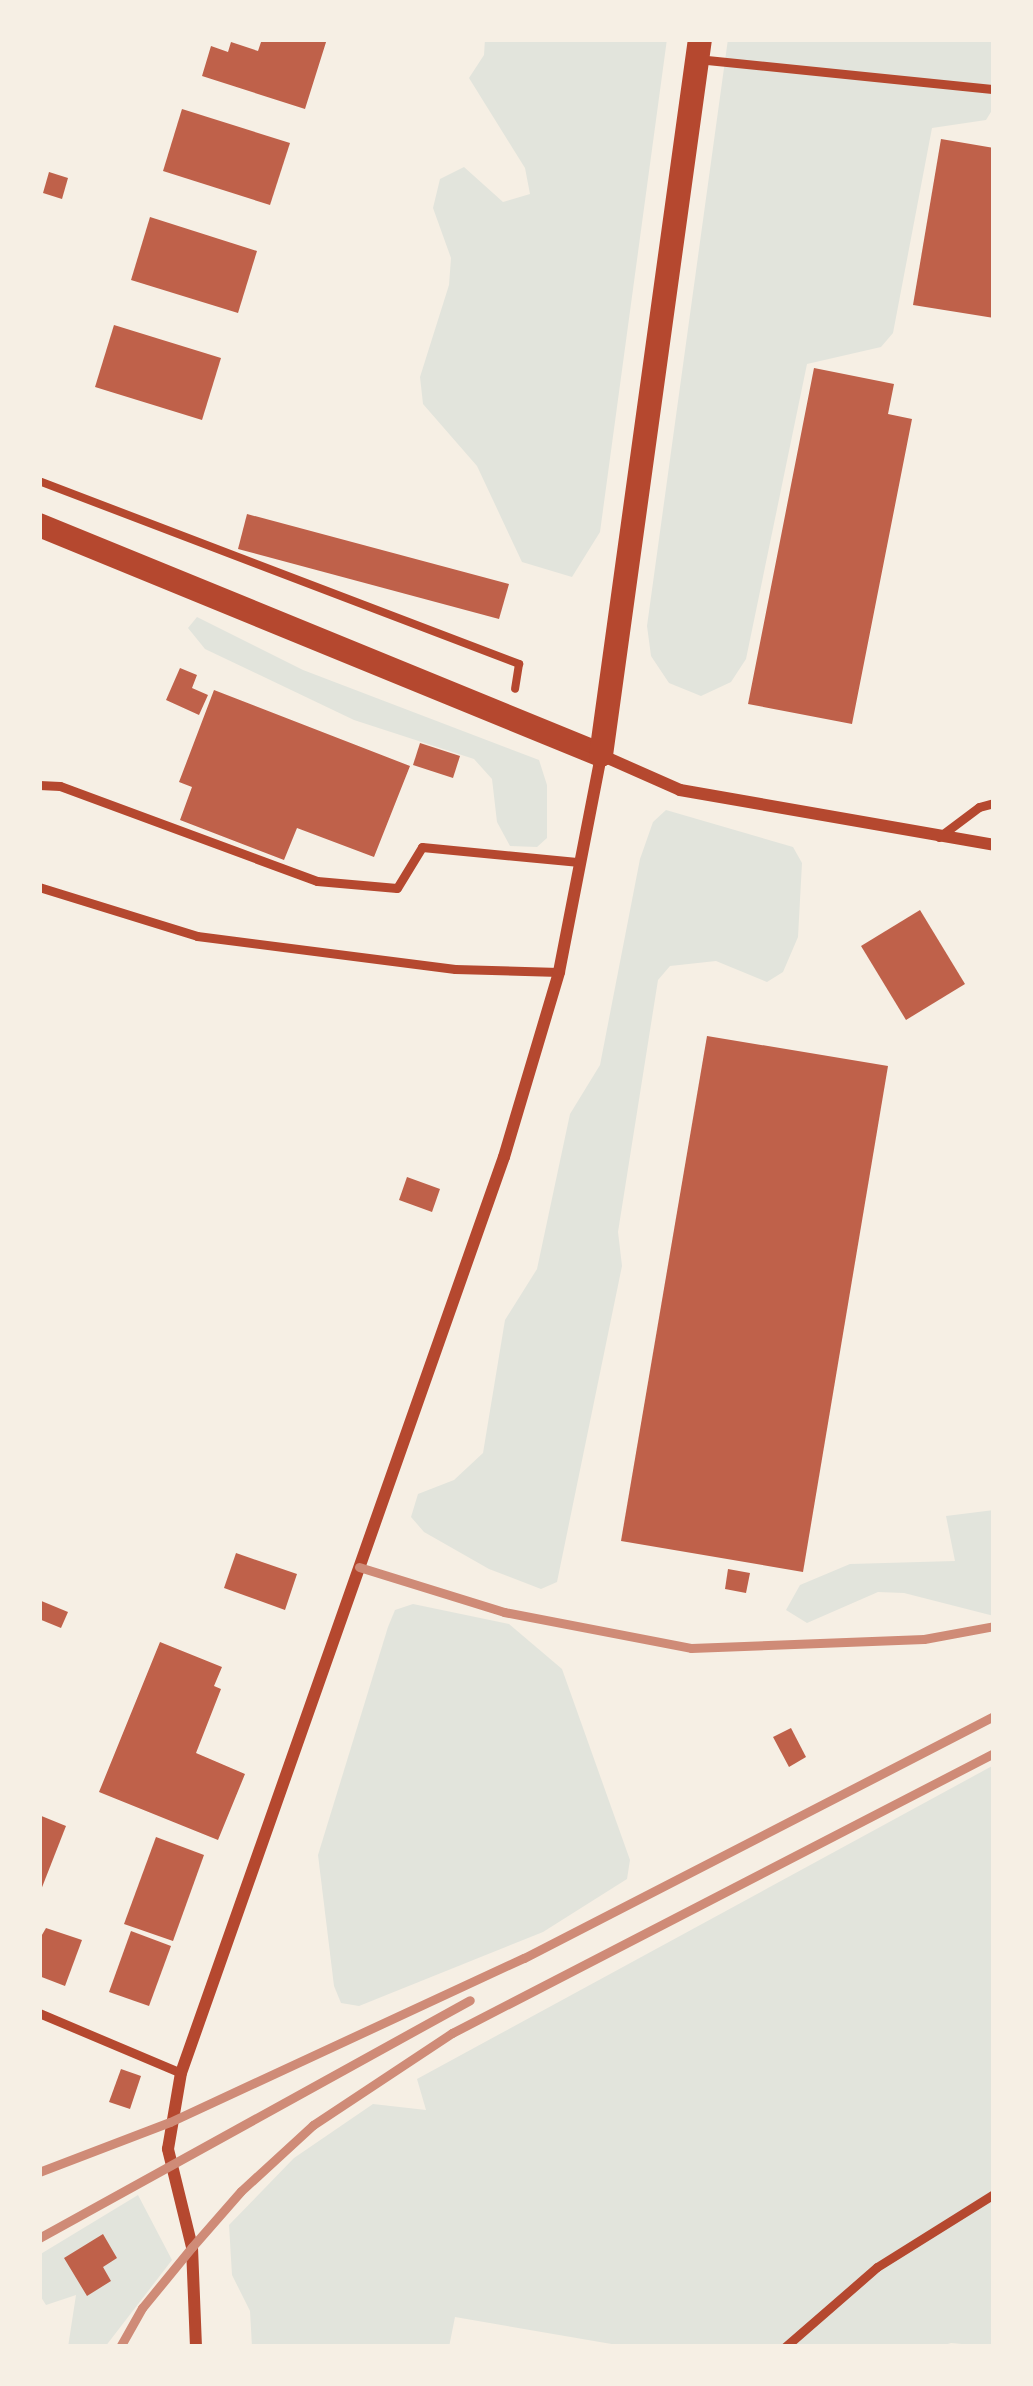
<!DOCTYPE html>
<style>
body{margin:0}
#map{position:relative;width:1033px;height:2386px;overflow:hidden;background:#f6efe4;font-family:"Roboto Condensed",sans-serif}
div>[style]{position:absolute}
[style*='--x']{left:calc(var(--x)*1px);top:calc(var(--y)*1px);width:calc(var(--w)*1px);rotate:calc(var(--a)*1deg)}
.green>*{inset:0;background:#e2e4dc}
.building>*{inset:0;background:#bf614a}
.path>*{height:8px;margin:-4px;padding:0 4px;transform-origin:4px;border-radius:4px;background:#b5482f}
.service>*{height:9px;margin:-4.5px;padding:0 4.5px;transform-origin:4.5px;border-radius:4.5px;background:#b5482f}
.minor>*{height:12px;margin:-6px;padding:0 6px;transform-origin:6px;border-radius:6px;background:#b5482f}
.secondary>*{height:24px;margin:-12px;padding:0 12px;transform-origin:12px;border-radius:12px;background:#b5482f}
.rail>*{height:9px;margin:-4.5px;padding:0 4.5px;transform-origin:4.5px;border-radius:4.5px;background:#cf8b77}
span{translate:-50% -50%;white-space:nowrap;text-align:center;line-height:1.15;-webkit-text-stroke:9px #f6efe4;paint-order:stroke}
.frame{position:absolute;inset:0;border:42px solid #f6efe4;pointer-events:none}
</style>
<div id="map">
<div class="green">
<i style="clip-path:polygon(485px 39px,667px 39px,600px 532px,572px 577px,522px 562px,477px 466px,423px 404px,420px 377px,449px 285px,451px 258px,433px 208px,440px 179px,464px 167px,503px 202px,530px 194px,525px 168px,469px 78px,484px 55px)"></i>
<i style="clip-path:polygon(728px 39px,994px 39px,994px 107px,986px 120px,932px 128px,893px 333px,881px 347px,807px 364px,746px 659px,731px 682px,701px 696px,669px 683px,651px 656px,647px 626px)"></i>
<i style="clip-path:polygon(197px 617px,303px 670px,539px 760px,547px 785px,547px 838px,537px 847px,510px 846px,497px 822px,492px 779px,474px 759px,354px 720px,205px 649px,188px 628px)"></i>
<i style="clip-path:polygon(666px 810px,793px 847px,802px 863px,798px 937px,783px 972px,767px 982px,716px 961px,670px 966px,658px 980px,618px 1232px,622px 1266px,557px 1582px,541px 1589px,489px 1569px,424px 1532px,411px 1517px,418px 1494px,454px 1480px,483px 1453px,505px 1320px,537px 1269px,570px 1114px,600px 1065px,640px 859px,653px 822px)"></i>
<i style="clip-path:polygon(994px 1510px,994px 1616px,904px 1593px,878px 1592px,807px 1623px,786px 1610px,800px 1585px,850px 1564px,955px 1561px,946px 1516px)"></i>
<i style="clip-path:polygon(413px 1604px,509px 1624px,562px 1669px,630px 1860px,627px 1879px,543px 1932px,359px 2006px,341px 2003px,334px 1986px,318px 1855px,388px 1627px,395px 1610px)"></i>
<i style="clip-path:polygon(994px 1765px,994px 2347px,951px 2343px,938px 2347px,629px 2347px,455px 2317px,449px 2347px,252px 2347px,250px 2311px,232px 2275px,229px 2225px,294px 2158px,373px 2104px,426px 2110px,417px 2079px)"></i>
<i style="clip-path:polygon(138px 2195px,172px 2260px,105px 2347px,68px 2347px,76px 2295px,46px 2305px,39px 2294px,39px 2255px)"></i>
</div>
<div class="building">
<i style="clip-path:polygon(262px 39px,327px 39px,305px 109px,202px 76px,211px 46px,228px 52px,231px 42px,258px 51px)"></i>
<i style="clip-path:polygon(182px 109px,290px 143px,270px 205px,163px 171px)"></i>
<i style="clip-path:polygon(941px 139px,994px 148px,994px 318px,913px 305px)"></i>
<i style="clip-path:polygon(49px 172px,68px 178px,62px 199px,43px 193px)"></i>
<i style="clip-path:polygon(150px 217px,257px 251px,238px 313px,131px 280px)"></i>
<i style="clip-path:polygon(114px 325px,221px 358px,202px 420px,95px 387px)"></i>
<i style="clip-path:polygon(814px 368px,894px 384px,888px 414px,912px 419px,852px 724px,748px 704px)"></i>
<i style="clip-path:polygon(247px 514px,509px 584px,499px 619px,238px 549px)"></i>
<i style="clip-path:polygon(180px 668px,197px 675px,192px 688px,208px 695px,199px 715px,166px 700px)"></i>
<i style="clip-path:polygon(214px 690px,410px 766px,374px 857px,297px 828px,284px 860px,180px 820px,192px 787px,179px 782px)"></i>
<i style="clip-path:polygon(420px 743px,460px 756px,453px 778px,413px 765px)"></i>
<i style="clip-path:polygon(920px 910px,965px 984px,906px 1020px,861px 946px)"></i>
<i style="clip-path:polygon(707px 1036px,888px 1066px,803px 1572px,621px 1541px)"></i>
<i style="clip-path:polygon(407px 1177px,440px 1189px,432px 1212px,399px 1200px)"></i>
<i style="clip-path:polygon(236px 1553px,297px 1574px,285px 1610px,224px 1588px)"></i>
<i style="clip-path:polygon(728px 1569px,750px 1573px,746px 1593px,725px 1589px)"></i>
<i style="clip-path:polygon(39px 1600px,68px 1612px,61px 1628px,39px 1619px)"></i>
<i style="clip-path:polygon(160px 1642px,222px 1667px,214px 1686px,221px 1689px,196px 1753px,245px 1774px,218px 1840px,99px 1792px)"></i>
<i style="clip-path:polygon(791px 1728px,806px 1757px,789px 1767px,773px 1737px)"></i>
<i style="clip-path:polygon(39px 1815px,66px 1826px,39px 1895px)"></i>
<i style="clip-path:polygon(156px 1837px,204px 1855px,173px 1941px,124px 1924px)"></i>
<i style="clip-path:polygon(46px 1928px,82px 1940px,65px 1986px,39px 1976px,39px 1940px)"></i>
<i style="clip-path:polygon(131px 1931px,171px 1946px,149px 2006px,109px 1992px)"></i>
<i style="clip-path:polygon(121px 2069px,141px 2076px,130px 2109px,109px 2102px)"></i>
<i style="clip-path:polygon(103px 2234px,117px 2258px,103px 2267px,111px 2281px,87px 2296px,64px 2258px)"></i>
</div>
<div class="path">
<i style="--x:39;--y:481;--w:514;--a:20.87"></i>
<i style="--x:519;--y:664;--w:25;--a:99"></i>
</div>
<div class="service">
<i style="--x:697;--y:59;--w:299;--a:5.8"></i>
<i style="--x:39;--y:785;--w:21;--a:3"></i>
<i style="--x:60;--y:786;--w:274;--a:20.3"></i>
<i style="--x:317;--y:881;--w:80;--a:5"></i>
<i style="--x:397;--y:888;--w:48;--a:-58.6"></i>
<i style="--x:422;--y:847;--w:158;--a:5.5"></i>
<i style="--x:939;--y:837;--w:50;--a:-36.9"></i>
<i style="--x:979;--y:807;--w:16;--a:-15"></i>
<i style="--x:39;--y:887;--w:165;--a:17.2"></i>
<i style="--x:197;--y:936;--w:260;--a:7.3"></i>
<i style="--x:455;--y:969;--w:104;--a:1.7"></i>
<i style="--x:39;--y:2013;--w:154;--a:22.9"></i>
<i style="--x:785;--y:2347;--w:122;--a:-41"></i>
<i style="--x:877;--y:2267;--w:138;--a:-32"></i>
</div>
<div class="minor">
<i style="--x:196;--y:2347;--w:100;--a:-92.3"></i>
<i style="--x:192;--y:2247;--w:101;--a:-103.8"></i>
<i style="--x:168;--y:2149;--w:77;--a:-80.3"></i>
<i style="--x:181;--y:2073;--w:971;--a:-70.58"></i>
<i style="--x:504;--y:1157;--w:193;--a:-73.4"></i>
<i style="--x:559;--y:972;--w:221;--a:-79"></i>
<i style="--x:601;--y:755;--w:86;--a:23.9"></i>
<i style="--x:680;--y:790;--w:319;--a:9.9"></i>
</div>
<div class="secondary">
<i style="--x:39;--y:525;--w:607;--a:22.26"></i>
<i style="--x:601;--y:755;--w:723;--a:-82.13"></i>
</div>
<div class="rail">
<i style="--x:359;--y:1567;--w:152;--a:17.2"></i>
<i style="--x:504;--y:1612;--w:190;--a:10.9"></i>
<i style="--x:691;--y:1648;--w:233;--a:-2.2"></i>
<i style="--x:924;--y:1639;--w:71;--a:-10.5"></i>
<i style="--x:39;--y:2172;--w:140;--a:-20.9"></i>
<i style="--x:170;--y:2122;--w:390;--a:-24.9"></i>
<i style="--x:524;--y:1958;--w:529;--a:-27.24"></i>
<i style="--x:39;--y:2238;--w:492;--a:-28.9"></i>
<i style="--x:120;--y:2347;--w:45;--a:-60.6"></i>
<i style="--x:142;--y:2308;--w:79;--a:-50.7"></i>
<i style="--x:192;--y:2247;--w:74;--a:-48.8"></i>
<i style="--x:241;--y:2191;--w:98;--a:-42.5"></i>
<i style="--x:313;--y:2125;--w:167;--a:-33.5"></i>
<i style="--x:452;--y:2033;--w:610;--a:-27.32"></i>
</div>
<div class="frame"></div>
</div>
